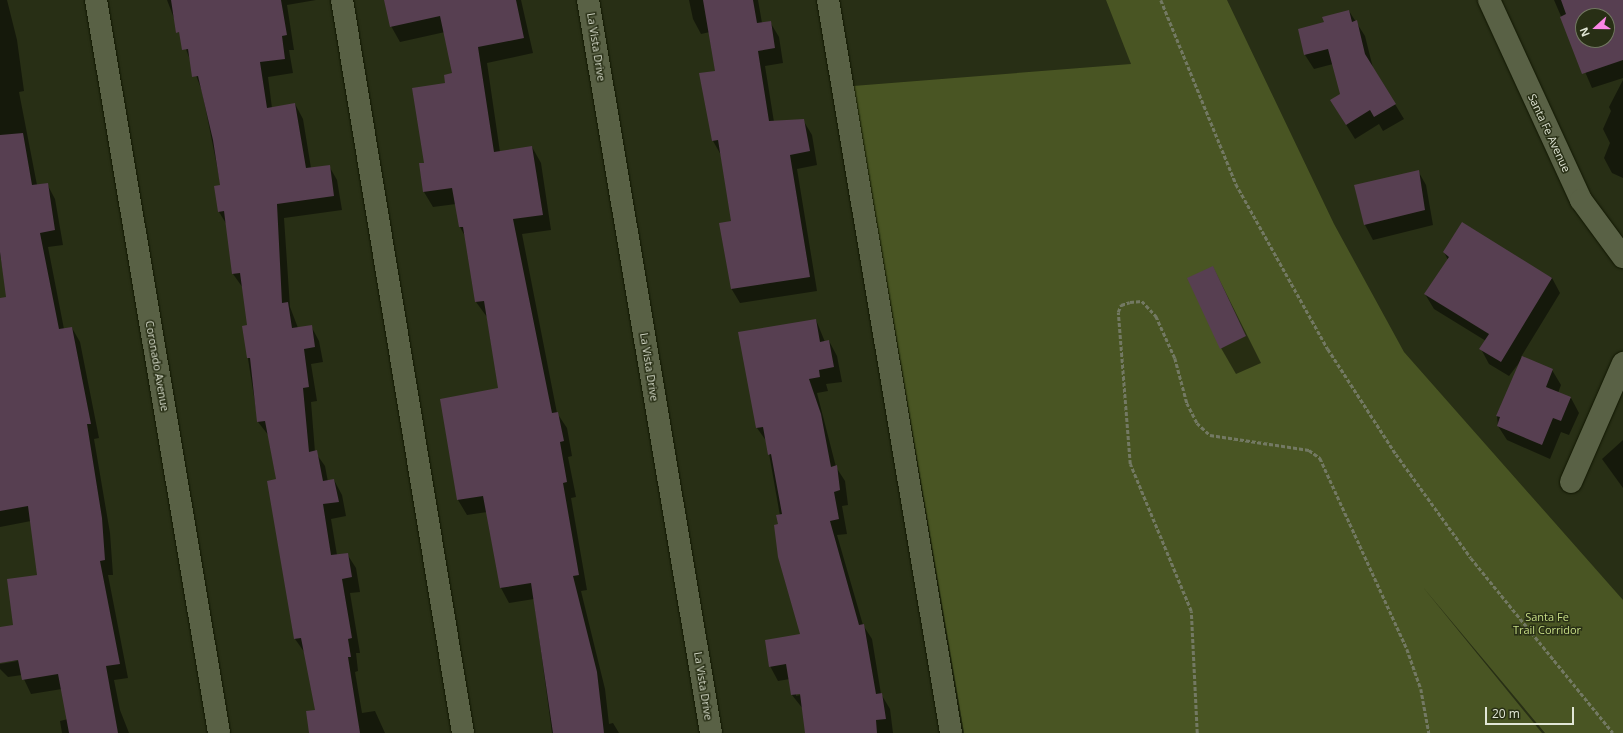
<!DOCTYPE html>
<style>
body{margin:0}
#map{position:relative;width:1623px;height:733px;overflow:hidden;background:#282f15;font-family:"Open Sans",sans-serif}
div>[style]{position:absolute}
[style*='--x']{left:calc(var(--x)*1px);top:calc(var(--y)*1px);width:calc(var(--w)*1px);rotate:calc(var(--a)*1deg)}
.green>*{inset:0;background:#495523}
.shadow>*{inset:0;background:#0007}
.building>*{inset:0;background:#573f51}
.path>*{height:2.5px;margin-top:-1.25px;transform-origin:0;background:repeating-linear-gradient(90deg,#737963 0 4px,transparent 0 6px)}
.roads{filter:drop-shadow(0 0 1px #111701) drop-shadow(0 0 1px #111701)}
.minor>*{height:22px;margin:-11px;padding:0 11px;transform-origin:11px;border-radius:11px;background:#596145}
span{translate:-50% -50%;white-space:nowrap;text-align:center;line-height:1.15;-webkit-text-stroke:3px #282f15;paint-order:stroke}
.street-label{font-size:11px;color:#e1e6d6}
.park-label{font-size:11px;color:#c8de86}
.north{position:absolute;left:1575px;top:8px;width:40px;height:40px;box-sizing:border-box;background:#282f15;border:1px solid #727862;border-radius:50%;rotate:249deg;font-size:11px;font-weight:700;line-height:16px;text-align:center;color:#e1e6d6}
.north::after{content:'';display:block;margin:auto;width:14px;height:18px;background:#fb86e5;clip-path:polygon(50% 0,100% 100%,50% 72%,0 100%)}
.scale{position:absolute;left:1485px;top:707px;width:89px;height:18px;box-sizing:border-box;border:2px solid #e1e6d6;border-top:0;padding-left:5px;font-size:12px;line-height:14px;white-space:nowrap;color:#e1e6d6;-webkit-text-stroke:3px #282f15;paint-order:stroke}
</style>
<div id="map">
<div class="green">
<i style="clip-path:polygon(1106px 0,1227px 0,1334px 224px,1404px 352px,1623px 600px,1623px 733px,1545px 733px,1422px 586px,1542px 733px,964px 733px,853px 86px,1131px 64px)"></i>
</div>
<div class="shadow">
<i style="clip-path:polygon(0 0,7px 0,17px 40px,24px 91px,19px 92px,37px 185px,47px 184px,55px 199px,63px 245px,48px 247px,64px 329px,72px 328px,80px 342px,99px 438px,94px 439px,110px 533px,113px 575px,108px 575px,128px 678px,114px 680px,120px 710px,129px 733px,62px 733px,60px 721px,68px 719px,62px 689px,31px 694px,22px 675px,8px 677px,0 669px,0 664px,23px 660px,0 662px,0 628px,14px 626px,38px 576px,31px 521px,0 527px,0 299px,8px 298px,0 254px)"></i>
<i style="clip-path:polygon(167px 0,316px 0,287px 5px,294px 50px,289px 50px,293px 73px,268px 77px,272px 108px,295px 104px,303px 119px,311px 168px,329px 166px,337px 180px,342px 210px,284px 218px,290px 307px,298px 328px,311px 326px,319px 341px,323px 362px,311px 364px,317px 401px,311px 402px,315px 452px,325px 466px,328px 482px,334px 480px,342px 495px,346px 516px,331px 519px,337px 555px,347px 554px,356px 568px,360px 592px,350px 593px,360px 653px,356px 653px,358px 671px,355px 672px,362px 713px,375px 711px,385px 733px,310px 733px,316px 710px,305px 653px,295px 639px,277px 480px,269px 436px,258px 422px,243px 327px,248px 326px,243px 288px,233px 274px,227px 225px,219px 212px,215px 186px,221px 186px,202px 91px)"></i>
<i style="clip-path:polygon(385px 0,521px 0,533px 53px,487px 63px,500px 152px,532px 147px,541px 163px,551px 230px,522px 234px,557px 413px,567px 428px,572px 456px,568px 457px,576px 497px,571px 498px,587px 590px,581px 591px,605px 689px,609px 724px,613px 723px,619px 733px,552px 733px,534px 599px,509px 603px,501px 588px,487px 512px,467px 515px,458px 500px,441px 400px,499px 389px,487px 317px,476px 302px,466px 238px,460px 227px,456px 204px,433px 207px,424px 192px,420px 164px,425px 164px,446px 84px,453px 74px,445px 32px,400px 42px,391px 26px)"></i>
<i style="clip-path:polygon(689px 0,758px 0,762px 23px,770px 22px,779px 37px,783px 63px,765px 66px,774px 122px,803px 120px,812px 135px,817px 165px,797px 169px,817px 291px,740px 303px,731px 288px,732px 222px,721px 155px,713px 141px,717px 72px,710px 32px,701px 34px,693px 19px)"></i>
<i style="clip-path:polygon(1554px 0,1623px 0,1623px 20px,1607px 26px,1607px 16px,1583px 16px,1583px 40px,1607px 40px,1607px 27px,1623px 34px,1623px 78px,1592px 88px)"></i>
<i style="clip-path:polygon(1349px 11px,1365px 36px,1373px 68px,1404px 119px,1383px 131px,1379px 124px,1355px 139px,1340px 115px,1341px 95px,1333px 64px,1314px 69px,1305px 55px,1325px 23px)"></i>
<i style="clip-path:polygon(1623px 80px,1623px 178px,1612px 173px,1604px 158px,1610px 143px,1603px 129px,1611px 111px,1609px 107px)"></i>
<i style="clip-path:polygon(1418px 171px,1426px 185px,1433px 225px,1373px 240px,1365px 225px,1356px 186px)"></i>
<i style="clip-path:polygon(1444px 252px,1552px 278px,1560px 293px,1521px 357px,1552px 370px,1561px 385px,1558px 393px,1571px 398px,1579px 413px,1569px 435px,1561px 432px,1550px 459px,1507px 440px,1498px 426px,1497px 416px,1522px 359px,1509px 376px,1489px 364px,1481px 349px,1486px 341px,1434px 309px,1425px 294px,1448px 260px)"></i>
<i style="clip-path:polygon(1213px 267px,1261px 363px,1236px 374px,1221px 348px)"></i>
<i style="clip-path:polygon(evenodd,816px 320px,825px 342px,829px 341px,837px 356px,842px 382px,826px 384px,828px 391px,817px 393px,836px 467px,845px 481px,848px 505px,842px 506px,847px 534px,837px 535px,863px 625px,872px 639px,881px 694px,890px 709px,893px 733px,807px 733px,803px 709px,792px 695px,790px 679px,778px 681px,770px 666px,801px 635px,767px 442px,757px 428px,816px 320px,796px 694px,805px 694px,796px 696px,796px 694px)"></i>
<i style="clip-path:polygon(1623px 440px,1623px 488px,1602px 459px)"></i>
</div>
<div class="building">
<i style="clip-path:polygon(171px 0,281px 0,287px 35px,282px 36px,285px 59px,260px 62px,267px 108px,295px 103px,306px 168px,330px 165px,334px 196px,277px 204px,282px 303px,288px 302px,292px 328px,312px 325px,315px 347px,304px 349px,309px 387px,303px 388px,309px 452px,317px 450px,323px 481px,334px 479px,339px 502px,323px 504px,331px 555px,348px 553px,352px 577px,342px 579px,352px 638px,348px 639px,351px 657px,348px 657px,360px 733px,309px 733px,306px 711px,315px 710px,301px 638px,294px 639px,267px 481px,276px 479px,265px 421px,257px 422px,250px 358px,247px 358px,242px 326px,247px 325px,240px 273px,232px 274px,224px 211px,218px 212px,214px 186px,220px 185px,213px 140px,198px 76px,192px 77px,188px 49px,182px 50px,179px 32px,176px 33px)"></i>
<i style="clip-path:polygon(384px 0,516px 0,524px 38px,478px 47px,494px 152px,532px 146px,543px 215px,513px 219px,552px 413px,558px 412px,564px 441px,560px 442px,567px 482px,563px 483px,579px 575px,573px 576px,597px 672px,604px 733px,553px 733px,531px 583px,500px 588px,483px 496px,457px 500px,440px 399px,498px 388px,484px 301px,475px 302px,463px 227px,459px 227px,452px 188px,423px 192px,419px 163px,424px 163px,412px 88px,445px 83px,444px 75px,452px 73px,440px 16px,390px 27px)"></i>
<i style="clip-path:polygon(703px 0,753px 0,757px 23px,771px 21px,775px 48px,758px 51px,769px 121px,804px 119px,810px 151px,790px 155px,810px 277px,731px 289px,719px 223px,731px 221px,718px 140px,712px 141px,699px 73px,715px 71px)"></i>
<i style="clip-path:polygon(evenodd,1561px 0,1623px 0,1623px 60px,1582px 74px,1560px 17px,1566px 14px,1561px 0,1583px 16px,1607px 16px,1607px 40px,1583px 40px,1583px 16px)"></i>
<i style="clip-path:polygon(1349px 10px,1352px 22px,1357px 20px,1365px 54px,1396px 104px,1374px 117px,1370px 110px,1346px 125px,1330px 100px,1340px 94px,1328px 49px,1304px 55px,1298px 29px,1324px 22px,1322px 17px)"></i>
<i style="clip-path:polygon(23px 133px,32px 185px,48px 183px,55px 230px,40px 233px,59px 329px,72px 327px,91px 424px,87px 424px,102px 518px,105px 560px,100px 561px,120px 664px,106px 666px,118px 733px,69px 733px,58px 674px,22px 680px,18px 660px,0 663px,0 627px,13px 625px,7px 579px,37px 575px,28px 506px,0 511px,0 298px,6px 297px,0 252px,0 135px)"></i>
<i style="clip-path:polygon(1419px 170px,1425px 210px,1364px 225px,1354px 185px)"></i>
<i style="clip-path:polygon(1462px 222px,1552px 278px,1501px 362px,1479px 349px,1489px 334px,1424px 294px,1449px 257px,1443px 252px)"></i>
<i style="clip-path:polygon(1213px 266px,1246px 336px,1220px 349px,1187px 278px)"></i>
<i style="clip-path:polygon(816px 319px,820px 342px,829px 340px,834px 367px,819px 370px,820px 377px,809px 379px,821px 414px,831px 467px,837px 465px,840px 490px,834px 492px,839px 519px,830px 521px,859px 625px,864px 624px,876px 694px,882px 693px,886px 719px,876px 720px,877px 733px,805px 733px,800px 694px,791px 695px,786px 664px,769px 667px,765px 640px,800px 634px,778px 557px,774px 525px,778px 524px,776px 515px,782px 514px,771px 454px,768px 455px,763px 427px,756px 428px,738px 332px)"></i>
<i style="clip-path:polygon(1522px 356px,1553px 369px,1546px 387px,1571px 397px,1561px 421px,1553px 418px,1542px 445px,1497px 426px,1500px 417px,1496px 416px)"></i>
</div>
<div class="path">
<i style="--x:1161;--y:0;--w:199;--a:67.8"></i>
<i style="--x:1236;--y:184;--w:189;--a:60.9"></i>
<i style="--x:1328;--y:349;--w:125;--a:57.1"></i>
<i style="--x:1396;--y:454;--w:128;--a:54.2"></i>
<i style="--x:1471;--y:558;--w:225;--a:50.9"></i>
<i style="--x:1197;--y:733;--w:122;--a:-92.8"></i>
<i style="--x:1191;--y:611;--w:159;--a:-112.5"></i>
<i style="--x:1130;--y:464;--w:152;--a:-94.5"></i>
<i style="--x:1118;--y:312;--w:8;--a:-67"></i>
<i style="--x:1121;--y:305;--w:9;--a:-18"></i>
<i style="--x:1130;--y:302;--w:12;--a:-5"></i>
<i style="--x:1142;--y:301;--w:21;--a:47"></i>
<i style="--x:1156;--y:316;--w:46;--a:65.7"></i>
<i style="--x:1175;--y:358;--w:47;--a:75.1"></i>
<i style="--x:1187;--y:403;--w:22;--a:63"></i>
<i style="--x:1197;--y:423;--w:18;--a:43"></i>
<i style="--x:1210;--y:435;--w:100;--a:8.6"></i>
<i style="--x:1309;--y:450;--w:14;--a:36"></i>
<i style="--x:1320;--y:458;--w:210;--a:65.5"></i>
<i style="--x:1407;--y:649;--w:42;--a:70.7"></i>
<i style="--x:1421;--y:689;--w:45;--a:79.7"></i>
</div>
<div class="roads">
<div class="minor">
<i style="--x:96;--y:0;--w:743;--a:80.47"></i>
<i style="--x:342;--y:0;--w:743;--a:80.63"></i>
<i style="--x:588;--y:0;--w:743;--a:80.47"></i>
<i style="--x:828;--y:0;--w:743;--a:80.47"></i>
<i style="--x:1489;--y:0;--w:220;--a:65.3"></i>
<i style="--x:1581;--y:200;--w:71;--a:53.6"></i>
<i style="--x:1571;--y:482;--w:130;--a:-66.4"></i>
</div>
</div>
<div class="street-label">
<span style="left:596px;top:47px;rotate:81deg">La Vista Drive</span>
<span style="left:1549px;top:133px;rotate:65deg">Santa Fe Avenue</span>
<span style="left:157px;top:366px;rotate:80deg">Coronado Avenue</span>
<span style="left:649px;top:367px;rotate:81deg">La Vista Drive</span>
<span style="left:703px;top:686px;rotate:81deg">La Vista Drive</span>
</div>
<div class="park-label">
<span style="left:1547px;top:624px">Santa Fe<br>Trail Corridor</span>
</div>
<div class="north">N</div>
<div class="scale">20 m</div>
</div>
